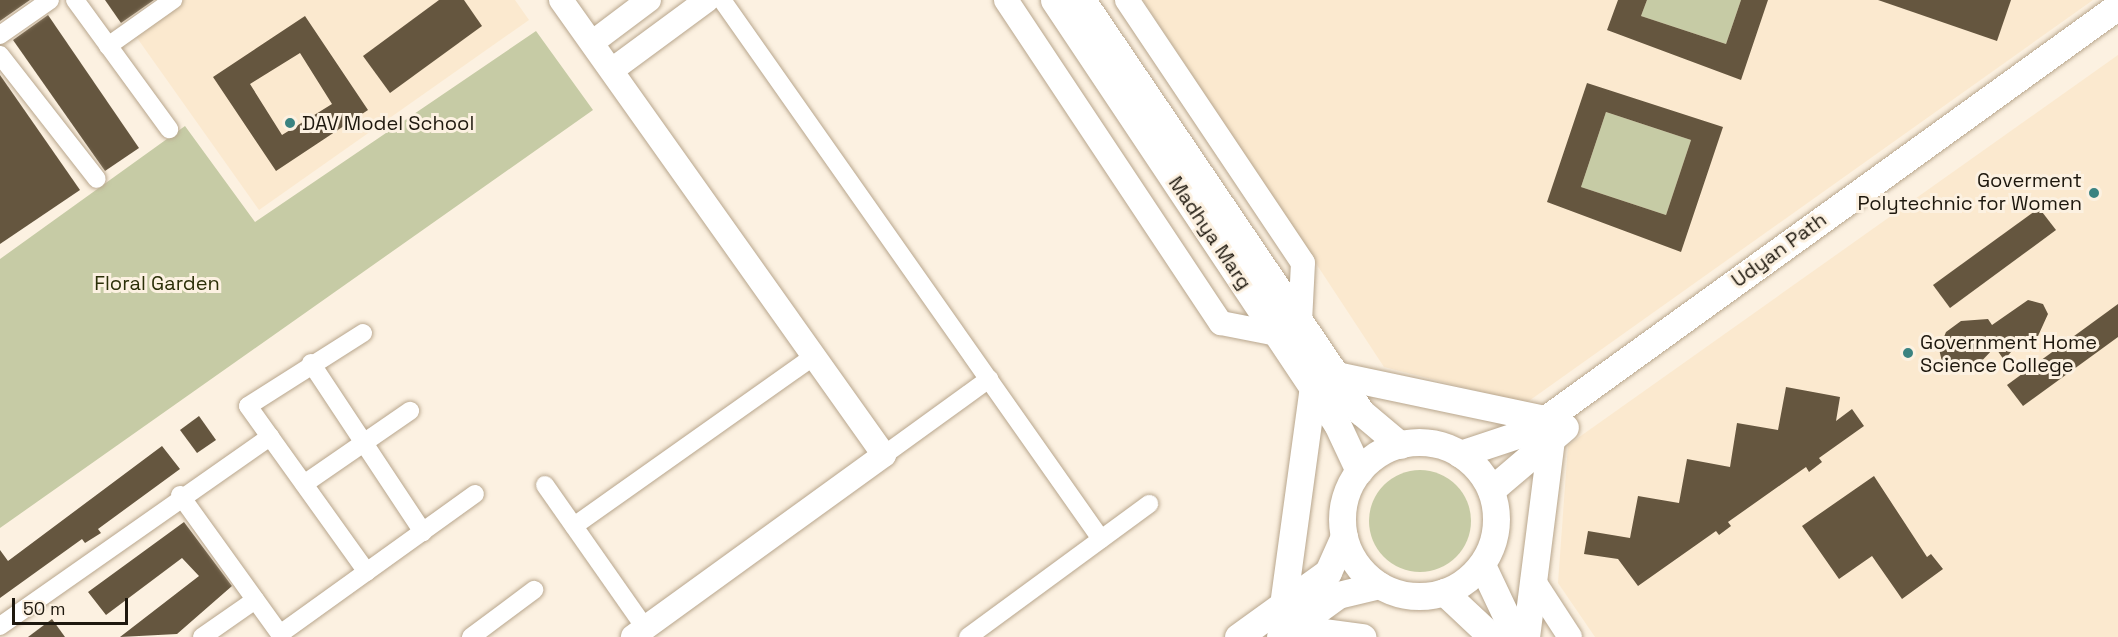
<!DOCTYPE html>
<style>
body{margin:0}
#map{position:relative;width:2118px;height:637px;overflow:hidden;background:#fcf1e1;font-family:"Space Grotesk",sans-serif}
div>[style]{position:absolute}
[style*='--x']{left:calc(var(--x)*1px);top:calc(var(--y)*1px);width:calc(var(--w)*1px);rotate:calc(var(--a)*1deg)}
.built>*{inset:0;background:#fbe9cf}
.green>*{inset:0;background:#c6cba5}
.round{border-radius:50%}
.building>*{inset:0;background:#65563f}
.roads{filter:drop-shadow(0 0 2px #b8a68d) drop-shadow(0 0 2px #b8a68d)}
.minor>*{height:18px;margin:-9px;padding:0 9px;transform-origin:9px;border-radius:9px;background:#fff}
.tertiary>*{height:24px;margin:-12px;padding:0 12px;transform-origin:12px;border-radius:12px;background:#fff}
.secondary>*{height:27px;margin:-13.5px;padding:0 13.5px;transform-origin:13.5px;border-radius:13.5px;background:#fff}
.secondary>.ring{margin:-13.5px;padding:0;box-sizing:content-box;background:none;border:27px solid #fff;border-radius:50%}
.dots>*{width:16px;height:16px;translate:-50% -50%;box-sizing:border-box;border:3px solid #fcf1e1;border-radius:50%}
span{translate:-50% -50%;white-space:nowrap;text-align:center;line-height:1.15;-webkit-text-stroke:6px #fcf1e1;paint-order:stroke}
.poi-label{font-size:20px;color:#1e180e}
.left{translate:0 -50%;text-align:left}
.right{translate:-100% -50%;text-align:right}
.street-label{font-size:20px;color:#1e180e}
.park-label{font-size:20px;color:#2b2f08}
.scale{position:absolute;left:12px;top:598px;width:116px;height:27px;box-sizing:border-box;border:3px solid #1e180e;border-top:0;padding-left:8px;font-size:18px;line-height:21px;white-space:nowrap;color:#1e180e;-webkit-text-stroke:4px #fcf1e1;paint-order:stroke}
</style>
<div id="map">
<div class="built">
<i style="clip-path:polygon(184px 0,515px 0,529px 20px,259px 210px,135px 35px)"></i>
<i style="clip-path:polygon(1143px 0,2093px 0,1526px 403px,1384px 367px)"></i>
<i style="clip-path:polygon(2118px 55px,2118px 637px,1595px 637px,1558px 583px,1568px 445px)"></i>
</div>
<div class="green">
<i style="clip-path:polygon(1647px 0,1741px 0,1726px 44px,1641px 16px)"></i>
<i style="clip-path:polygon(536px 31px,593px 110px,0 528px,0 259px,185px 126px,255px 222px)"></i>
<i style="clip-path:polygon(1606px 112px,1691px 140px,1666px 215px,1581px 187px)"></i>
<i class="round" style="left:1369px;top:470px;width:102px;height:102px"></i>
</div>
<div class="building">
<i style="clip-path:polygon(0 0,30px 0,0 21px)"></i>
<i style="clip-path:polygon(105px 0,154px 0,121px 23px)"></i>
<i style="clip-path:polygon(439px 0,464px 0,482px 26px,390px 93px,363px 56px)"></i>
<i style="clip-path:polygon(1618px 0,1647px 0,1641px 16px,1726px 44px,1741px 0,1768px 0,1741px 80px,1607px 30px)"></i>
<i style="clip-path:polygon(1878px 0,2011px 0,1997px 41px)"></i>
<i style="clip-path:polygon(48px 15px,139px 148px,105px 171px,13px 40px)"></i>
<i style="clip-path:polygon(evenodd,305px 16px,368px 110px,276px 171px,213px 77px,305px 16px,300px 53px,332px 104px,282px 135px,250px 84px,300px 53px)"></i>
<i style="clip-path:polygon(0 75px,80px 190px,0 244px)"></i>
<i style="clip-path:polygon(evenodd,1587px 83px,1723px 127px,1681px 252px,1547px 202px,1587px 83px,1606px 112px,1691px 140px,1666px 215px,1581px 187px,1606px 112px)"></i>
<i style="clip-path:polygon(2039px 208px,2056px 230px,1950px 308px,1933px 285px)"></i>
<i style="clip-path:polygon(2028px 300px,2043px 304px,2048px 314px,2038px 336px,2018px 344px,2004px 360px,1995px 347px,1974px 369px,1951px 371px,1943px 366px,1939px 349px,1946px 332px,1961px 321px,1988px 319px,1992px 325px)"></i>
<i style="clip-path:polygon(2118px 304px,2118px 337px,2023px 406px,2007px 385px)"></i>
<i style="clip-path:polygon(1786px 387px,1840px 397px,1836px 421px,1852px 409px,1864px 426px,1819px 458px,1822px 462px,1809px 472px,1806px 467px,1728px 522px,1731px 526px,1719px 535px,1716px 531px,1638px 586px,1618px 559px,1584px 554px,1588px 531px,1630px 538px,1638px 496px,1679px 503px,1687px 459px,1730px 467px,1737px 423px,1778px 430px)"></i>
<i style="clip-path:polygon(199px 416px,216px 440px,197px 453px,180px 430px)"></i>
<i style="clip-path:polygon(162px 446px,180px 469px,98px 529px,101px 533px,85px 543px,82px 539px,0 598px,0 550px,8px 561px)"></i>
<i style="clip-path:polygon(1874px 476px,1927px 557px,1931px 554px,1943px 569px,1902px 599px,1872px 556px,1839px 579px,1802px 526px)"></i>
<i style="clip-path:polygon(184px 522px,232px 586px,177px 634px,120px 637px,199px 576px,182px 558px,106px 615px,88px 592px)"></i>
<i style="clip-path:polygon(52px 619px,65px 637px,28px 637px)"></i>
</div>
<div class="roads">
<div class="minor">
<i style="--x:75;--y:0;--w:160;--a:53.9"></i>
<i style="--x:722;--y:0;--w:659;--a:54.89"></i>
<i style="--x:0;--y:35;--w:61;--a:-35"></i>
<i style="--x:108;--y:46;--w:80;--a:-35.3"></i>
<i style="--x:0;--y:55;--w:157;--a:52"></i>
<i style="--x:363;--y:333;--w:136;--a:147.6"></i>
<i style="--x:248;--y:406;--w:204;--a:54.4"></i>
<i style="--x:311;--y:363;--w:203;--a:56.5"></i>
<i style="--x:884;--y:455;--w:130;--a:-35.9"></i>
<i style="--x:304;--y:484;--w:129;--a:-34.6"></i>
<i style="--x:545;--y:485;--w:174;--a:55"></i>
<i style="--x:180;--y:495;--w:175;--a:54.3"></i>
<i style="--x:574;--y:526;--w:294;--a:-35.3"></i>
<i style="--x:0;--y:626;--w:330;--a:-35"></i>
<i style="--x:280;--y:634;--w:240;--a:-35.7"></i>
<i style="--x:202;--y:637;--w:65;--a:-34.9"></i>
<i style="--x:471;--y:637;--w:79;--a:-36.7"></i>
<i style="--x:968;--y:637;--w:225;--a:-36.3"></i>
</div>
<div class="tertiary">
<i style="--x:561;--y:0;--w:558;--a:54.63"></i>
<i style="--x:884;--y:455;--w:310;--a:144.1"></i>
<i style="--x:1006;--y:0;--w:388;--a:56.4"></i>
<i style="--x:1221;--y:323;--w:57;--a:11.1"></i>
<i style="--x:1127;--y:0;--w:316;--a:56.2"></i>
<i style="--x:1303;--y:263;--w:59;--a:92.9"></i>
<i style="--x:593;--y:42;--w:70;--a:-36.9"></i>
<i style="--x:612;--y:70;--w:118;--a:-36.4"></i>
<i style="--x:1533;--y:580;--w:68;--a:57"></i>
</div>
<div class="secondary">
<i style="--x:1054;--y:0;--w:510;--a:56.28"></i>
<i style="--x:1337;--y:424;--w:52;--a:64.9"></i>
<i style="--x:1082;--y:0;--w:498;--a:55.9"></i>
<i style="--x:1361;--y:412;--w:51;--a:40.2"></i>
<i style="--x:1336;--y:375;--w:214;--a:11.9"></i>
<i class="ring" style="left:1342px;top:442px;width:127px;height:127px"></i>
<i style="--x:1460;--y:454;--w:73;--a:-18.4"></i>
<i style="--x:1529;--y:431;--w:726;--a:-35.81"></i>
<i style="--x:1491;--y:490;--w:97;--a:-40.4"></i>
<i style="--x:1482;--y:565;--w:80;--a:64.7"></i>
<i style="--x:1444;--y:592;--w:66;--a:43.2"></i>
<i style="--x:1283;--y:605;--w:220;--a:-82.2"></i>
<i style="--x:1293;--y:628;--w:70;--a:7.4"></i>
<i style="--x:1238;--y:637;--w:111;--a:-35.8"></i>
<i style="--x:1328;--y:572;--w:39;--a:-66"></i>
<i style="--x:1280;--y:637;--w:72;--a:-35.9"></i>
<i style="--x:1338;--y:595;--w:42;--a:-13.7"></i>
<i style="--x:1526;--y:637;--w:201;--a:-82.8"></i>
</div>
</div>
<div class="dots">
<i style="left:290px;top:123px;background:#3a8381"></i>
<i style="left:2094px;top:193px;background:#3a8381"></i>
<i style="left:1908px;top:353px;background:#3a8381"></i>
</div>
<div class="poi-label">
<span class="left" style="left:302px;top:123px">DAV Model School</span>
<span class="right" style="left:2082px;top:192px">Goverment<br>Polytechnic for Women</span>
<span class="left" style="left:1920px;top:354px">Government Home<br>Science College</span>
</div>
<div class="street-label">
<span style="left:1210px;top:233px;rotate:56deg">Madhya Marg</span>
<span style="left:1779px;top:250px;rotate:-36deg">Udyan Path</span>
</div>
<div class="park-label">
<span style="left:157px;top:283px">Floral Garden</span>
</div>
<div class="scale">50 m</div>
</div>
